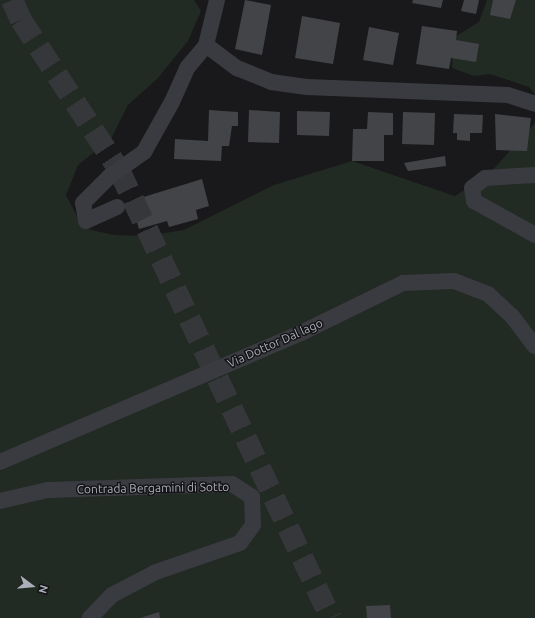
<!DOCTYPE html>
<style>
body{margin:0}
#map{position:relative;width:535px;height:618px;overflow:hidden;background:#19191b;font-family:Ubuntu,sans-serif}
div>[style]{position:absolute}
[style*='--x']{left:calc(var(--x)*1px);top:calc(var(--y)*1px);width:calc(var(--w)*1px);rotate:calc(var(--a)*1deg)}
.green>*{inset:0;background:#212a23}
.building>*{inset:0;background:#434448}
.highway-tunnel>*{height:22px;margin-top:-11px;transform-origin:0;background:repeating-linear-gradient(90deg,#36373b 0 22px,transparent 0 33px)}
.street>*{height:16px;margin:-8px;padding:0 8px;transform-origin:8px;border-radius:8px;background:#3a3b40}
span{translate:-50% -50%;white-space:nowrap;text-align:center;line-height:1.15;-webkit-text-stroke:3px #141416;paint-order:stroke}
.street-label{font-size:12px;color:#acafbb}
.north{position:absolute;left:12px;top:566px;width:40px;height:40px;-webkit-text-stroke:3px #141416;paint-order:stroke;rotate:106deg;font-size:11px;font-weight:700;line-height:16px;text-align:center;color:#acafbb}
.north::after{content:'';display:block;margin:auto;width:14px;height:18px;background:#acafbb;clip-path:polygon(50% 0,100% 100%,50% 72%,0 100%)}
</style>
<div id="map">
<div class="green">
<i style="clip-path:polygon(0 0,194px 0,201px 11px,188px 41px,158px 78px,128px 105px,111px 139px,78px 165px,66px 195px,83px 228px,114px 235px,145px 236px,184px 230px,274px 185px,352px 161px,455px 196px,489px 174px,535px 123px,535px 618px,0 618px)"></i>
<i style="clip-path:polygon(487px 0,535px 0,535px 95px,529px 87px,490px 74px,474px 76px,452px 68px,453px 38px,479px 22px)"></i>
</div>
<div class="building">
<i style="clip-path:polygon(245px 0,271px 5px,262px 55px,235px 49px)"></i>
<i style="clip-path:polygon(413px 0,443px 0,441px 8px,412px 3px)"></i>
<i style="clip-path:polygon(464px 0,479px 0,476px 14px,461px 11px)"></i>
<i style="clip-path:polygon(493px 0,516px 0,510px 19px,490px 15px)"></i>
<i style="clip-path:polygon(302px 16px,340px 23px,333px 64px,295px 58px)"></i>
<i style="clip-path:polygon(422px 26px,457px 31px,456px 40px,479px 44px,476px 62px,451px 58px,449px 69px,416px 64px)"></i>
<i style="clip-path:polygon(369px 27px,399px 33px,393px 65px,363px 60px)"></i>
<i style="clip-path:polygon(209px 110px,238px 112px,238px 126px,232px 126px,229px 146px,222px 146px,221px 161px,174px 159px,175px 139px,208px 141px)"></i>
<i style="clip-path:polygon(249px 110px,280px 112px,279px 143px,248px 142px)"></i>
<i style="clip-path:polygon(297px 111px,330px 112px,329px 136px,297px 135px)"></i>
<i style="clip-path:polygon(368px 112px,393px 113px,393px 135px,384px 135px,384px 161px,352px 161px,353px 129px,367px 129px)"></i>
<i style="clip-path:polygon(403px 112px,435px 113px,434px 145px,402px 144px)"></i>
<i style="clip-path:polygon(454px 114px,483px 115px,482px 133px,470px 133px,470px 141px,457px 140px,457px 133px,453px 133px)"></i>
<i style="clip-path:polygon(495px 114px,531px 118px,527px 151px,496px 150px)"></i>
<i style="clip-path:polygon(445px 156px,446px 166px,408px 171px,404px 163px)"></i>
<i style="clip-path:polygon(202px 179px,209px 206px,196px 210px,198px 219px,169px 227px,167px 221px,139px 229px,132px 204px,139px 203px,137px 199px)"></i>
<i style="clip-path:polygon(390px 605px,391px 618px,367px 618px,366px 606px)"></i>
<i style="clip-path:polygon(159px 612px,160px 618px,140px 618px)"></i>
</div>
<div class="highway-tunnel">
<i style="--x:12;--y:0;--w:22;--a:66"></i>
<i style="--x:21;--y:20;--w:179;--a:56.8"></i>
<i style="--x:119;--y:170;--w:496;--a:64.7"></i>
</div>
<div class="street">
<i style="--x:217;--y:0;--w:46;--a:103.7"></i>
<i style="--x:206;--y:45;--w:39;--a:37"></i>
<i style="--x:237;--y:68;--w:37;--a:22"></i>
<i style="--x:271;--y:82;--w:36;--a:8"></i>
<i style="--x:307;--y:87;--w:201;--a:2.3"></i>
<i style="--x:508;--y:95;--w:28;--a:18"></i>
<i style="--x:535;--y:175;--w:50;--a:176.6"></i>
<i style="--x:485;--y:178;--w:16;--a:142"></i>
<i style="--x:472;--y:188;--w:13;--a:81"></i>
<i style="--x:474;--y:201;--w:70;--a:29.1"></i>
<i style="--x:117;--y:207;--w:34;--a:156"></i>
<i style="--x:86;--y:221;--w:18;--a:-99"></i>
<i style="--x:83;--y:203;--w:38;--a:-45"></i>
<i style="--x:110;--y:176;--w:42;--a:-35.2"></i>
<i style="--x:144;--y:152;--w:57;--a:-60.8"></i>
<i style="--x:172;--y:102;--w:37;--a:-66"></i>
<i style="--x:187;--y:68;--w:30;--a:-50"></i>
<i style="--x:0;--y:462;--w:327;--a:-23.2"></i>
<i style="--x:301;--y:333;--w:114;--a:-26.1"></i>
<i style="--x:403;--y:283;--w:51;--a:-2.2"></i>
<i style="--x:454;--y:281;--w:36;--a:21"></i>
<i style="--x:488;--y:294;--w:33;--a:43"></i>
<i style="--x:512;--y:316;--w:38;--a:53"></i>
<i style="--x:0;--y:501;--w:49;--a:-12.9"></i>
<i style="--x:48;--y:490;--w:184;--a:-1.9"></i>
<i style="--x:232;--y:484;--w:24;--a:33"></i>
<i style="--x:252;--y:497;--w:28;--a:88"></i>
<i style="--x:253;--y:525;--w:22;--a:126"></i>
<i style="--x:240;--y:543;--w:89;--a:161"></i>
<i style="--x:156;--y:572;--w:50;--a:152.4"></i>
<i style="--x:112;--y:595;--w:32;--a:134"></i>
</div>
<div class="street-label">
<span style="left:275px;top:343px;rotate:-24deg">Via Dottor Dal lago</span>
<span style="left:153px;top:488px;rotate:-1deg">Contrada Bergamini di Sotto</span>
</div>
<div class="north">N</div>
</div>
